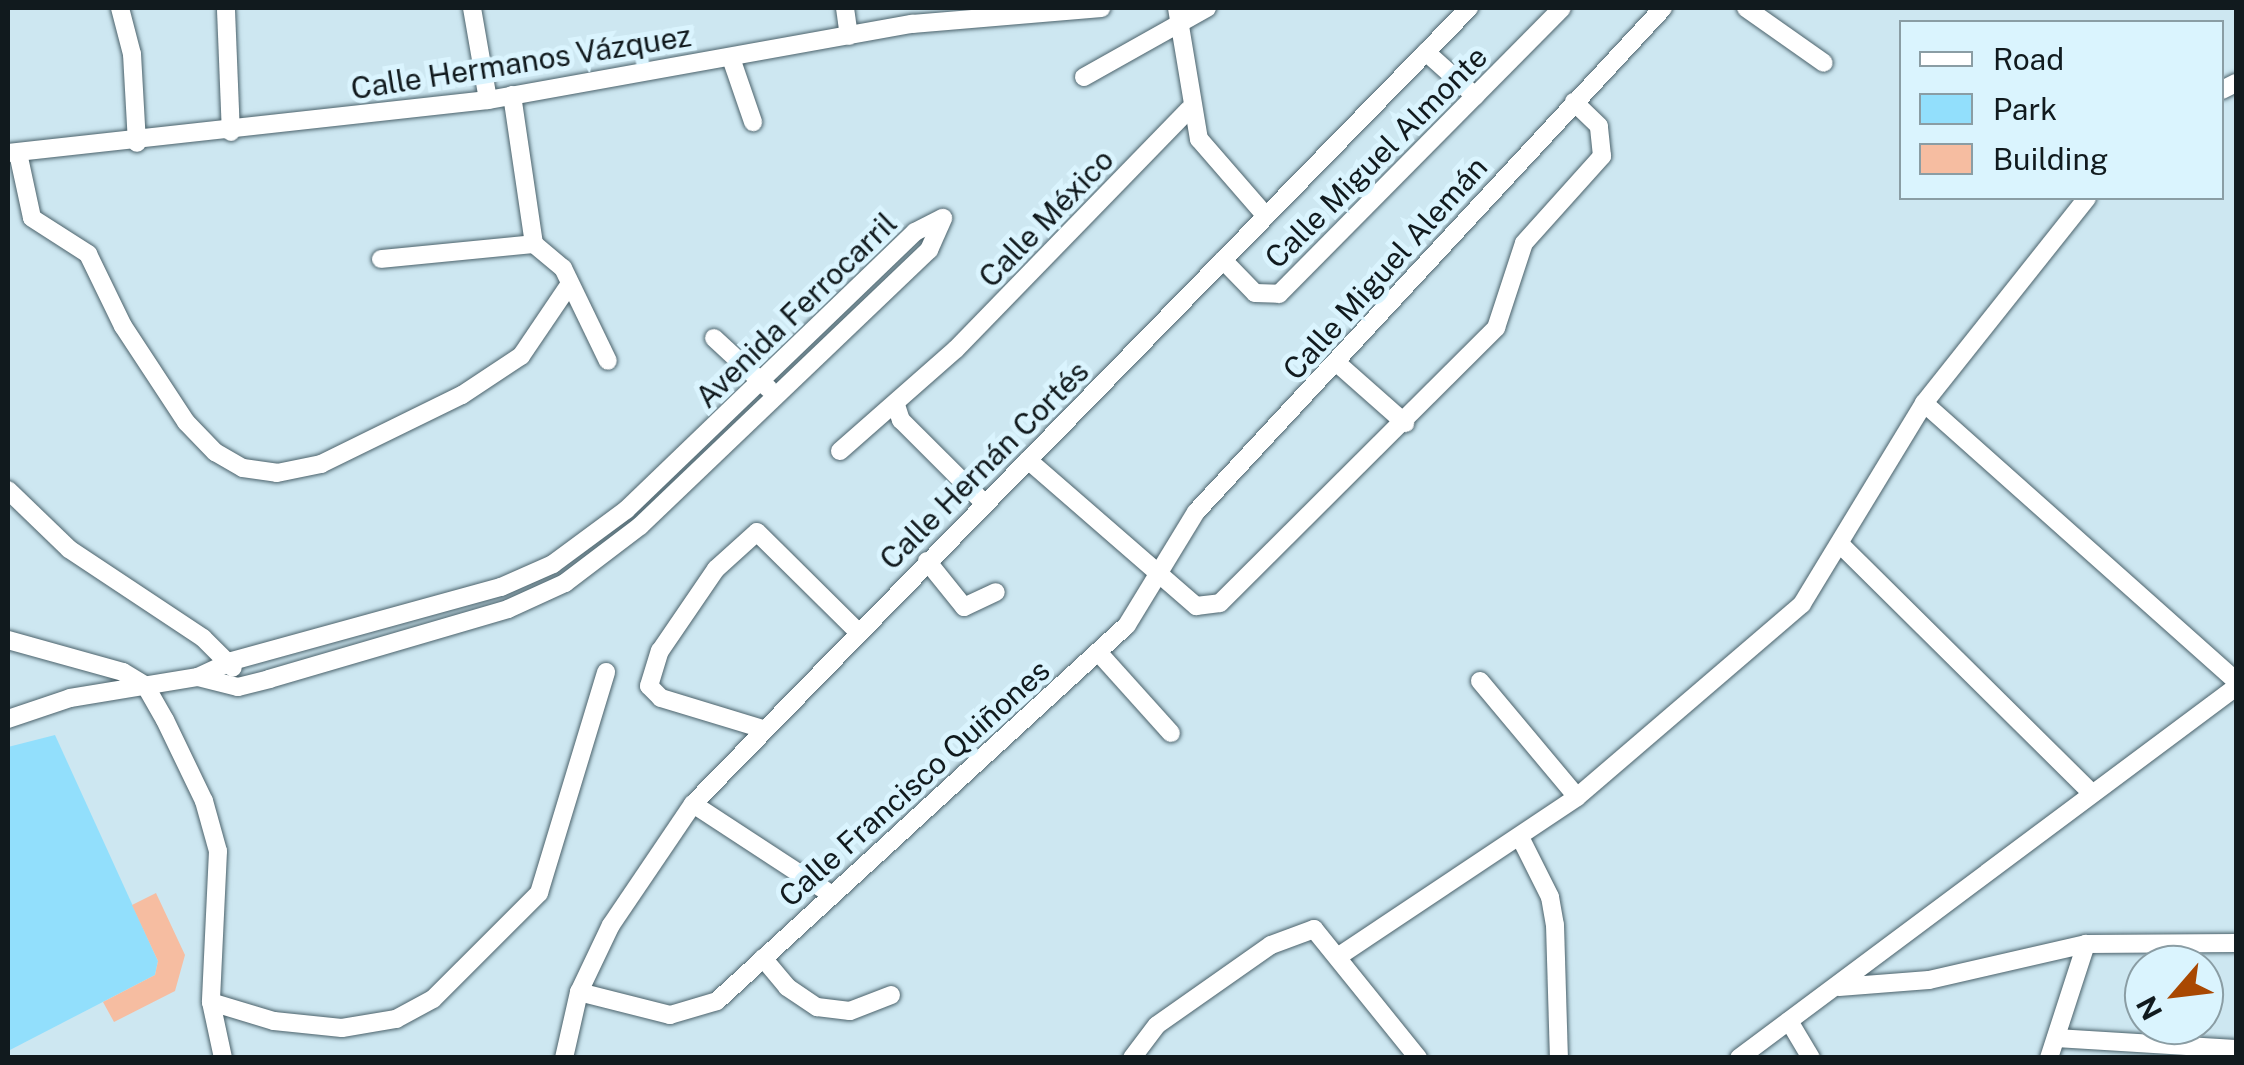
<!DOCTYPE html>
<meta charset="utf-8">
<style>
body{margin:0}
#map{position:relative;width:2244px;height:1065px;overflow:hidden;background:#cde7f1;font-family:"Public Sans",sans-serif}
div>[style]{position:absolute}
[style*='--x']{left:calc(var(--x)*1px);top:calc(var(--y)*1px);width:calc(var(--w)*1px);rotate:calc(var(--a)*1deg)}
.green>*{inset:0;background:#92dffc}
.building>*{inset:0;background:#f6bda1}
.roads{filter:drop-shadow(0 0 2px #4b626b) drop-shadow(0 0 2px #4b626b)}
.street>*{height:18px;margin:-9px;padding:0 9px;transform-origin:9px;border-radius:9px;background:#fff}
span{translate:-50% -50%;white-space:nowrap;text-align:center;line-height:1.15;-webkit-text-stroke:10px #daf4fe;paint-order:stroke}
.street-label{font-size:30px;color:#111a1e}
.frame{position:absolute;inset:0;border:10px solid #111a1e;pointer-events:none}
.legend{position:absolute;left:1899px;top:20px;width:325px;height:180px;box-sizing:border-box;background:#daf4fe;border:2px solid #8a9da4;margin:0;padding:12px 18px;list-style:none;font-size:30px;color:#111a1e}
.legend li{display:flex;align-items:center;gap:20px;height:50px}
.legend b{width:50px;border:2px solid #8a9da4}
.north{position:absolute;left:2124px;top:945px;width:100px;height:100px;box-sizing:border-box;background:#daf4fe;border:2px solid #8a9da4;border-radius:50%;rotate:242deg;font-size:28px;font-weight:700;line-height:40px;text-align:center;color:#111a1e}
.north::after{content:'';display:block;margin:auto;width:35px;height:45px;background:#a94802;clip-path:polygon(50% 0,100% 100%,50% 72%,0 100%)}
</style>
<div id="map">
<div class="green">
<i style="clip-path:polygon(55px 735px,158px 961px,155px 975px,8px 1051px,8px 747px)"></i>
</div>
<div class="building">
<i style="clip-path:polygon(156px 893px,185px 955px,175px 991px,114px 1022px,103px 1002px,155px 975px,158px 961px,132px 905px)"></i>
</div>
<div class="roads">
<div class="street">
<i style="--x:120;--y:8;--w:48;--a:75.4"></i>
<i style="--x:132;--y:54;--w:89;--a:86.8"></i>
<i style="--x:472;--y:8;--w:93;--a:80.1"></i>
<i style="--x:845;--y:8;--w:28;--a:82"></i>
<i style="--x:1177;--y:8;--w:133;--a:80.5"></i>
<i style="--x:1199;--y:139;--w:102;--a:49"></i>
<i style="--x:1746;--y:8;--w:95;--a:35.2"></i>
<i style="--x:226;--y:10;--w:122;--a:87.7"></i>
<i style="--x:1426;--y:52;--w:66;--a:41.9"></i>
<i style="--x:731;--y:58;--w:68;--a:71"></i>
<i style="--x:1084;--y:77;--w:141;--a:-29.3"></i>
<i style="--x:2222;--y:90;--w:16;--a:-27"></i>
<i style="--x:512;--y:95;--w:151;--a:81.6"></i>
<i style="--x:534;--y:244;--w:38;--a:40"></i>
<i style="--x:563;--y:268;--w:103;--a:64.2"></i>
<i style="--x:8;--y:153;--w:483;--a:-6.3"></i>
<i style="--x:488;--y:100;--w:431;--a:-10.2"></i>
<i style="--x:912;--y:24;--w:190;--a:-4.8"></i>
<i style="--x:18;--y:153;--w:66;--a:77.8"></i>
<i style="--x:32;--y:218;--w:67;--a:32.7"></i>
<i style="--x:88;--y:254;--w:80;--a:64.1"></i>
<i style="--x:123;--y:326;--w:115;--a:56.7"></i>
<i style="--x:186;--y:422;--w:42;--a:46"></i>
<i style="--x:215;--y:452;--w:32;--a:30"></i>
<i style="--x:243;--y:468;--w:34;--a:8"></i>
<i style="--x:277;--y:473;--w:45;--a:-11.6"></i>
<i style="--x:321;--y:464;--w:157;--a:-26.1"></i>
<i style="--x:462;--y:395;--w:71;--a:-33.5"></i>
<i style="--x:521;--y:356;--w:86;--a:-55.9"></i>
<i style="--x:381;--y:259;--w:154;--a:-5.6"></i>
<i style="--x:1223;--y:260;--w:46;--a:45.9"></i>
<i style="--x:1255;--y:293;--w:24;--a:2"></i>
<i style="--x:1279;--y:294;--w:402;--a:-45.3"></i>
<i style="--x:714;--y:338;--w:75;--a:42.8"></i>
<i style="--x:1337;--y:363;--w:91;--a:41.4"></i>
<i style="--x:1924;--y:403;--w:418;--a:41.7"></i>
<i style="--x:896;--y:405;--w:16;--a:72"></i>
<i style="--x:901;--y:420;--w:117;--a:45"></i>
<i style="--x:840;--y:451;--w:154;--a:-41.3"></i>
<i style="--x:956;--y:349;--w:334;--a:-45.8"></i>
<i style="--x:1028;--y:460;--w:223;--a:41"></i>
<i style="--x:1196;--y:606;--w:24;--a:-7"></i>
<i style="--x:1220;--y:603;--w:390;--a:-44.9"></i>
<i style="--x:1496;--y:328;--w:89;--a:-71.8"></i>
<i style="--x:1524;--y:243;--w:117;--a:-48.1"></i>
<i style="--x:1602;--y:156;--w:30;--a:-96"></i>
<i style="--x:1599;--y:126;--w:35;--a:-136"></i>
<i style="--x:8;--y:490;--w:85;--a:44"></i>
<i style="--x:69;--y:549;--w:161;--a:33.6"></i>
<i style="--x:203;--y:638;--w:42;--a:45"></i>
<i style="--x:1843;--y:547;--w:349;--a:44.7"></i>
<i style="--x:927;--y:561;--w:59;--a:51.2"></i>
<i style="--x:964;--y:607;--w:35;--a:-25"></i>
<i style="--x:8;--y:640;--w:119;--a:15.5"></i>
<i style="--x:123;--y:672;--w:26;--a:31"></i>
<i style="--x:145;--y:685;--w:40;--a:60.3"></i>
<i style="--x:165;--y:720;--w:90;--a:64.3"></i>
<i style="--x:204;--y:801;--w:52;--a:74.4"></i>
<i style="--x:218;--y:851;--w:151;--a:92.7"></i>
<i style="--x:211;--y:1002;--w:57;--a:77.9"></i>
<i style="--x:1098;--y:652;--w:109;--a:48"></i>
<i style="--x:198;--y:677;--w:41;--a:14"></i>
<i style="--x:238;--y:687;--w:32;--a:-14"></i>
<i style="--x:269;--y:679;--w:249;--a:-16.3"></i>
<i style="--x:508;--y:609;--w:63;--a:-24.5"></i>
<i style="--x:565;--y:583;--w:94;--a:-37.2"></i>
<i style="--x:640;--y:526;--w:400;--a:-43.7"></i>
<i style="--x:929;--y:250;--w:35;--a:-66"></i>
<i style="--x:1480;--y:681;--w:151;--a:50.1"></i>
<i style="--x:8;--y:719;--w:65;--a:-18.7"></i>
<i style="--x:70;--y:698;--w:130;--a:-9.3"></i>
<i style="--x:198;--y:677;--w:38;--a:-25"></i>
<i style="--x:232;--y:661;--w:279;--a:-15.4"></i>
<i style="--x:501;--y:587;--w:57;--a:-23.9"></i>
<i style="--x:553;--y:564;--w:91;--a:-36.5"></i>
<i style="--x:626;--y:510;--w:401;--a:-43.9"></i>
<i style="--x:915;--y:232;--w:31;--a:-27"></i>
<i style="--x:763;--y:729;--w:107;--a:-163.1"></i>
<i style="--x:661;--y:698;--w:17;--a:-135"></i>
<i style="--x:649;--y:686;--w:37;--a:-73"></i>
<i style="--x:660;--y:651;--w:99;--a:-55.7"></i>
<i style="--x:716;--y:569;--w:55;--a:-42.1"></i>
<i style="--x:757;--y:532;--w:141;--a:44.7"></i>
<i style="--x:693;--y:804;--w:166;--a:33.2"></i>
<i style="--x:1521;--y:839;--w:65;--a:63.4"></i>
<i style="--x:1550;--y:897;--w:28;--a:80"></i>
<i style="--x:1555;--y:925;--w:133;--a:88.3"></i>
<i style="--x:1339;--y:956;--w:286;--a:-33.7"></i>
<i style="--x:1577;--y:797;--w:296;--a:-40.6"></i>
<i style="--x:1802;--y:604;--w:235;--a:-58.7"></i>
<i style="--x:1924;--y:403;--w:262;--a:-51.5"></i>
<i style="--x:763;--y:958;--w:38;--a:50"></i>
<i style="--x:787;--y:987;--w:36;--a:34"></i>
<i style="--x:817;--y:1007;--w:33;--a:7"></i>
<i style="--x:850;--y:1011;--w:44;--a:-21.3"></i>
<i style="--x:1839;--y:987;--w:90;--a:-4.4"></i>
<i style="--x:1929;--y:980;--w:161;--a:-12.9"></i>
<i style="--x:2086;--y:944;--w:150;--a:-0.4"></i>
<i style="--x:579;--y:992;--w:94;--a:14.2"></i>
<i style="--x:670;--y:1015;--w:49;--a:-16.6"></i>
<i style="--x:717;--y:1001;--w:556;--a:-42.52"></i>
<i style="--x:1127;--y:625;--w:132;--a:-58.6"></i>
<i style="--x:1196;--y:512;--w:687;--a:-47.18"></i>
<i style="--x:211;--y:1002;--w:66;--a:16.8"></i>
<i style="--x:274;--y:1021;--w:68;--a:5.9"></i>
<i style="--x:342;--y:1028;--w:55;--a:-9.5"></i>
<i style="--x:396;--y:1019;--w:42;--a:-28.4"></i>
<i style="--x:433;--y:999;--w:150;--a:-45"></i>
<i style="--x:539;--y:893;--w:231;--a:-73.1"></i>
<i style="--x:1789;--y:1021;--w:43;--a:59.3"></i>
<i style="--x:2056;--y:1038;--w:180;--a:3.5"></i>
<i style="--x:564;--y:1058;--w:68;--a:-77.2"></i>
<i style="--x:579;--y:992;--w:74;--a:-64.5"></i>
<i style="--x:611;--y:925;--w:146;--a:-55.9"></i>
<i style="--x:693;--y:804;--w:1112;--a:-45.73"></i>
<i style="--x:1132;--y:1058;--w:41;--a:-52.9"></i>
<i style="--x:1157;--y:1025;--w:139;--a:-35.1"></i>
<i style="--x:1271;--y:945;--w:46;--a:-20.4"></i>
<i style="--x:1314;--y:929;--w:166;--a:51.1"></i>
<i style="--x:1739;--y:1058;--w:620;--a:-36.74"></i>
<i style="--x:2049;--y:1058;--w:120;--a:-72"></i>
</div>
</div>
<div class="street-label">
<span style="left:521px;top:62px;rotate:-9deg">Calle Hermanos Vázquez</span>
<span style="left:1376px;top:157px;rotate:-45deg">Calle Miguel Almonte</span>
<span style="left:1046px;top:218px;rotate:-46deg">Calle México</span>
<span style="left:1385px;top:268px;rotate:-48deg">Calle Miguel Alemán</span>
<span style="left:796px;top:310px;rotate:-44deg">Avenida Ferrocarril</span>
<span style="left:984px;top:465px;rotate:-45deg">Calle Hernán Cortés</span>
<span style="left:914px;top:783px;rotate:-42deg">Calle Francisco Quiñones</span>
</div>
<div class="frame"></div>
<ul class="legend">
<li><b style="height:12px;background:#fff"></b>Road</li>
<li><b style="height:28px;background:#92dffc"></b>Park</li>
<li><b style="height:28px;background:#f6bda1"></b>Building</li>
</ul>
<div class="north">N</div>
</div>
